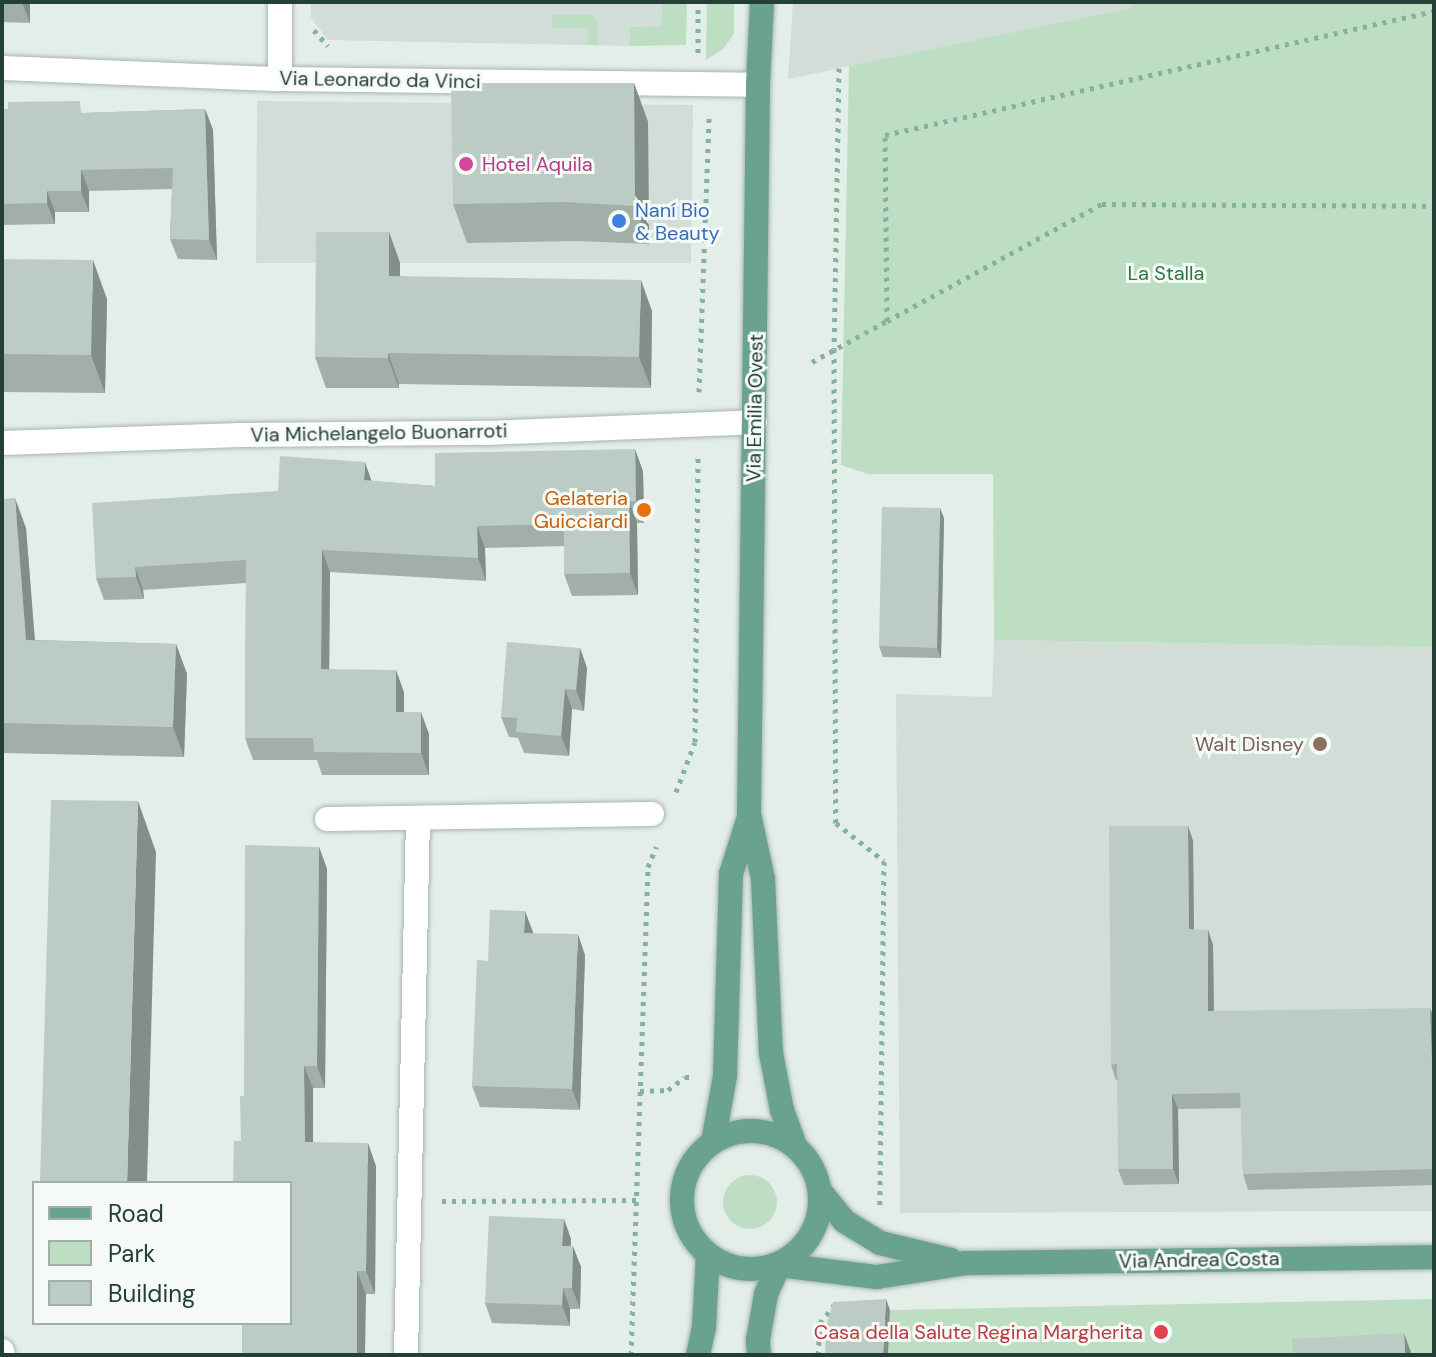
<!DOCTYPE html>
<meta charset="utf-8">
<style>
body{margin:0}
#map{position:relative;width:1436px;height:1357px;overflow:hidden;background:#e4eee9;font-family:"DM Sans",sans-serif}
div>[style]{position:absolute}
[style*='--x']{left:calc(var(--x)*1px);top:calc(var(--y)*1px);width:calc(var(--w)*1px);rotate:calc(var(--a)*1deg)}
.built>*{inset:0;background:#d2ddd8}
.green>*{inset:0;background:#bedec4}
.round{border-radius:50%}
.path>*{height:5px;margin-top:-2.5px;transform-origin:0;background:repeating-linear-gradient(90deg,#85b1a0 0 4px,transparent 0 10px)}
.roads{filter:drop-shadow(0 0 2px #a7b6b0) drop-shadow(0 0 2px #a7b6b0)}
.minor>*{height:24px;margin:-12px;padding:0 12px;transform-origin:12px;border-radius:12px;background:#fff}
.major>*{height:24px;margin:-12px;padding:0 12px;transform-origin:12px;border-radius:12px;background:#69a290}
.major>.ring{margin:-12px;padding:0;box-sizing:content-box;background:none;border:24px solid #69a290;border-radius:50%}
.wall>*{inset:0;background:#a2afa9}
.shaded-wall>*{inset:0;background:#848e89}
.building>*{inset:0;background:#bccbc4}
.dots>*{width:22px;height:22px;translate:-50% -50%;box-sizing:border-box;border:4px solid #f5faf7;border-radius:50%}
span{translate:-50% -50%;white-space:nowrap;text-align:center;line-height:1.15;-webkit-text-stroke:6px #f5faf7;paint-order:stroke}
.street-label{font-size:20px;color:#243f36}
.hotel-label{font-size:20px;color:#b23c85}
.left{translate:0 -50%;text-align:left}
.shop-label{font-size:20px;color:#366cbe}
.park-label{font-size:20px;color:#2e7645}
.food-label{font-size:20px;color:#c56008}
.right{translate:-100% -50%;text-align:right}
.education-label{font-size:20px;color:#785e54}
.health-label{font-size:20px;color:#be3a42}
.frame{position:absolute;inset:0;border:4px solid #243f36;pointer-events:none}
.legend{position:absolute;left:32px;top:1181px;width:260px;height:144px;box-sizing:border-box;background:#f5faf7;border:2px solid #a1afaa;margin:0;padding:10px 14px;list-style:none;font-size:24px;color:#243f36}
.legend li{display:flex;align-items:center;gap:16px;height:40px}
.legend b{width:40px;border:2px solid #a1afaa}
</style>
<div id="map">
<div class="built">
<i style="clip-path:polygon(311px 2px,662px 2px,661px 26px,630px 27px,629px 46px,328px 40px,311px 18px)"></i>
<i style="clip-path:polygon(793px 2px,1131px 2px,1132px 8px,788px 79px)"></i>
<i style="clip-path:polygon(257px 101px,693px 105px,691px 263px,256px 263px)"></i>
<i style="clip-path:polygon(994px 640px,1434px 647px,1434px 1211px,900px 1213px,896px 694px,992px 697px)"></i>
</div>
<div class="green">
<i style="clip-path:polygon(662px 2px,687px 2px,686px 45px,629px 46px,630px 27px,661px 26px)"></i>
<i style="clip-path:polygon(707px 2px,734px 2px,734px 34px,723px 49px,706px 60px)"></i>
<i style="clip-path:polygon(1131px 2px,1434px 2px,1434px 647px,994px 640px,993px 474px,868px 474px,841px 465px,849px 66px,1131px 8px)"></i>
<i style="clip-path:polygon(552px 15px,592px 15px,598px 22px,598px 45px,588px 44px,587px 28px,552px 28px)"></i>
<i class="round" style="left:723px;top:1175px;width:54px;height:54px"></i>
<i style="clip-path:polygon(1434px 1299px,1434px 1355px,888px 1355px,890px 1310px)"></i>
</div>
<div class="path">
<i style="--x:314;--y:30;--w:21;--a:49"></i>
<i style="--x:698;--y:53;--w:51;--a:-90"></i>
<i style="--x:839;--y:68;--w:281;--a:91"></i>
<i style="--x:834;--y:349;--w:474;--a:89.8"></i>
<i style="--x:836;--y:823;--w:61;--a:38.4"></i>
<i style="--x:884;--y:861;--w:344;--a:90.7"></i>
<i style="--x:887;--y:321;--w:245;--a:-28.6"></i>
<i style="--x:1102;--y:204;--w:332;--a:0.3"></i>
<i style="--x:812;--y:362;--w:85;--a:-28.7"></i>
<i style="--x:887;--y:321;--w:186;--a:-90.6"></i>
<i style="--x:885;--y:135;--w:563;--a:-12.73"></i>
<i style="--x:699;--y:392;--w:274;--a:-87.9"></i>
<i style="--x:676;--y:792;--w:53;--a:-69.2"></i>
<i style="--x:695;--y:742;--w:284;--a:-89.4"></i>
<i style="--x:640;--y:1091;--w:28;--a:-2"></i>
<i style="--x:668;--y:1090;--w:21;--a:-37"></i>
<i style="--x:685;--y:1077;--w:8;--a:0"></i>
<i style="--x:442;--y:1201;--w:195;--a:-0.3"></i>
<i style="--x:631;--y:1355;--w:488;--a:-88"></i>
<i style="--x:648;--y:867;--w:22;--a:-68"></i>
<i style="--x:818;--y:1355;--w:32;--a:-86"></i>
<i style="--x:820;--y:1323;--w:23;--a:-52"></i>
</div>
<div class="roads">
<div class="minor">
<i style="--x:280;--y:2;--w:77;--a:90"></i>
<i style="--x:2;--y:68;--w:278;--a:2.3"></i>
<i style="--x:280;--y:79;--w:478;--a:0.7"></i>
<i style="--x:2;--y:443;--w:239;--a:-1.9"></i>
<i style="--x:241;--y:435;--w:245;--a:-0.5"></i>
<i style="--x:486;--y:433;--w:269;--a:-2.3"></i>
<i style="--x:327;--y:819;--w:325;--a:-0.9"></i>
<i style="--x:2;--y:1351;--w:4;--a:76"></i>
<i style="--x:406;--y:1355;--w:535;--a:-88.72"></i>
</div>
<div class="major">
<i style="--x:762;--y:2;--w:83;--a:92.8"></i>
<i style="--x:758;--y:85;--w:729;--a:90.71"></i>
<i style="--x:749;--y:814;--w:66;--a:77.8"></i>
<i style="--x:763;--y:879;--w:174;--a:87.4"></i>
<i style="--x:771;--y:1053;--w:58;--a:79.1"></i>
<i style="--x:782;--y:1110;--w:38;--a:70"></i>
<i class="ring" style="left:682px;top:1131px;width:114px;height:114px"></i>
<i style="--x:713;--y:1142;--w:67;--a:-79.7"></i>
<i style="--x:725;--y:1076;--w:202;--a:-88.3"></i>
<i style="--x:731;--y:874;--w:60;--a:-72.5"></i>
<i style="--x:820;--y:1191;--w:38;--a:51"></i>
<i style="--x:844;--y:1221;--w:42;--a:31.4"></i>
<i style="--x:880;--y:1243;--w:73;--a:13.5"></i>
<i style="--x:779;--y:1265;--w:99;--a:7"></i>
<i style="--x:877;--y:1277;--w:89;--a:-9"></i>
<i style="--x:965;--y:1263;--w:469;--a:-0.7"></i>
<i style="--x:698;--y:1355;--w:29;--a:-78"></i>
<i style="--x:704;--y:1327;--w:73;--a:-86.9"></i>
<i style="--x:759;--y:1355;--w:15;--a:-94"></i>
<i style="--x:758;--y:1340;--w:47;--a:-80.1"></i>
<i style="--x:766;--y:1294;--w:32;--a:-66"></i>
</div>
</div>
<div class="wall">
<i style="clip-path:polygon(2px 2px,30px 2px,30px 23px,2px 22px)"></i>
<i style="clip-path:polygon(634px 83px,648px 122px,649px 244px,578px 241px,467px 243px,453px 204px)"></i>
<i style="clip-path:polygon(2px 109px,85px 113px,205px 109px,213px 130px,217px 260px,178px 259px,170px 239px,172px 189px,89px 191px,89px 212px,55px 212px,55px 224px,2px 225px)"></i>
<i style="clip-path:polygon(389px 232px,400px 263px,400px 276px,652px 311px,651px 388px,399px 384px,399px 388px,326px 388px,315px 357px)"></i>
<i style="clip-path:polygon(2px 259px,107px 299px,105px 393px,2px 392px)"></i>
<i style="clip-path:polygon(643px 471px,644px 523px,637px 523px,638px 595px,572px 596px,564px 574px,564px 546px,485px 548px,486px 581px,330px 572px,329px 669px,404px 692px,404px 712px,429px 734px,429px 775px,322px 775px,317px 760px,253px 760px,245px 738px,246px 583px,143px 590px,144px 599px,104px 600px,96px 578px,371px 481px,435px 486px)"></i>
<i style="clip-path:polygon(2px 499px,26px 528px,35px 640px,176px 644px,187px 674px,184px 757px,2px 753px)"></i>
<i style="clip-path:polygon(944px 518px,941px 658px,883px 657px,879px 646px)"></i>
<i style="clip-path:polygon(580px 648px,587px 668px,584px 711px,572px 709px,569px 756px,524px 753px,518px 738px,509px 737px,501px 717px)"></i>
<i style="clip-path:polygon(1188px 826px,1193px 841px,1194px 930px,1208px 930px,1213px 945px,1214px 1011px,1434px 1018px,1434px 1185px,1248px 1190px,1243px 1174px,1241px 1108px,1178px 1109px,1179px 1184px,1124px 1185px,1118px 1169px,1118px 1080px,1116px 1080px,1111px 1065px)"></i>
<i style="clip-path:polygon(319px 847px,327px 869px,325px 1088px,313px 1088px,313px 1143px,376px 1166px,375px 1294px,366px 1294px,242px 1323px,241px 1141px,244px 1096px)"></i>
<i style="clip-path:polygon(533px 933px,585px 955px,580px 1110px,480px 1107px,472px 1086px,488px 961px)"></i>
<i style="clip-path:polygon(564px 1219px,571px 1239px,571px 1246px,581px 1267px,580px 1309px,570px 1309px,570px 1326px,492px 1323px,485px 1303px)"></i>
</div>
<div class="shaded-wall">
<i style="clip-path:polygon(22px 2px,30px 2px,30px 23px)"></i>
<i style="clip-path:polygon(634px 83px,648px 122px,649px 244px,635px 206px)"></i>
<i style="clip-path:polygon(205px 109px,213px 130px,217px 260px,209px 240px)"></i>
<i style="clip-path:polygon(81px 170px,89px 191px,89px 212px,81px 191px)"></i>
<i style="clip-path:polygon(47px 191px,55px 212px,55px 224px,47px 203px)"></i>
<i style="clip-path:polygon(389px 232px,400px 263px,400px 306px,389px 276px)"></i>
<i style="clip-path:polygon(93px 260px,107px 299px,105px 393px,91px 355px)"></i>
<i style="clip-path:polygon(641px 280px,652px 311px,651px 388px,639px 357px)"></i>
<i style="clip-path:polygon(388px 353px,399px 384px,399px 388px,388px 358px)"></i>
<i style="clip-path:polygon(635px 449px,643px 471px,644px 523px,636px 501px)"></i>
<i style="clip-path:polygon(365px 462px,373px 485px,364px 480px)"></i>
<i style="clip-path:polygon(15px 498px,26px 528px,37px 670px,26px 640px)"></i>
<i style="clip-path:polygon(629px 501px,637px 523px,638px 595px,630px 573px)"></i>
<i style="clip-path:polygon(940px 508px,944px 518px,941px 658px,937px 648px)"></i>
<i style="clip-path:polygon(477px 526px,485px 548px,486px 581px,478px 558px)"></i>
<i style="clip-path:polygon(322px 550px,330px 572px,329px 691px,321px 669px)"></i>
<i style="clip-path:polygon(135px 567px,143px 590px,144px 599px,136px 577px)"></i>
<i style="clip-path:polygon(176px 644px,187px 674px,184px 757px,173px 727px)"></i>
<i style="clip-path:polygon(580px 648px,587px 668px,584px 711px,576px 690px)"></i>
<i style="clip-path:polygon(396px 670px,404px 692px,404px 734px,396px 712px)"></i>
<i style="clip-path:polygon(565px 689px,572px 709px,569px 756px,561px 736px)"></i>
<i style="clip-path:polygon(421px 712px,429px 734px,429px 775px,421px 753px)"></i>
<i style="clip-path:polygon(138px 801px,156px 852px,147px 1183px,127px 1183px)"></i>
<i style="clip-path:polygon(1188px 826px,1193px 841px,1194px 945px,1189px 929px)"></i>
<i style="clip-path:polygon(319px 847px,327px 869px,325px 1088px,317px 1066px)"></i>
<i style="clip-path:polygon(525px 911px,533px 932px,532px 953px,524px 933px)"></i>
<i style="clip-path:polygon(1208px 930px,1213px 945px,1214px 1026px,1208px 1011px)"></i>
<i style="clip-path:polygon(578px 934px,585px 955px,580px 1110px,572px 1089px)"></i>
<i style="clip-path:polygon(1430px 1008px,1434px 1018px,1434px 1117px)"></i>
<i style="clip-path:polygon(304px 1066px,313px 1088px,313px 1165px,305px 1142px)"></i>
<i style="clip-path:polygon(1172px 1094px,1178px 1109px,1179px 1184px,1173px 1169px)"></i>
<i style="clip-path:polygon(368px 1143px,376px 1166px,375px 1294px,366px 1271px)"></i>
<i style="clip-path:polygon(564px 1219px,571px 1239px,570px 1266px,562px 1246px)"></i>
<i style="clip-path:polygon(573px 1246px,581px 1267px,580px 1309px,572px 1288px)"></i>
<i style="clip-path:polygon(357px 1271px,366px 1294px,365px 1355px,357px 1355px)"></i>
<i style="clip-path:polygon(563px 1288px,570px 1309px,570px 1326px,562px 1305px)"></i>
<i style="clip-path:polygon(886px 1299px,890px 1310px,888px 1355px,883px 1355px)"></i>
<i style="clip-path:polygon(1404px 1333px,1412px 1355px,1405px 1355px)"></i>
</div>
<div class="building">
<i style="clip-path:polygon(451px 83px,634px 83px,635px 206px,564px 202px,453px 204px)"></i>
<i style="clip-path:polygon(80px 101px,81px 113px,205px 109px,209px 240px,170px 239px,173px 168px,81px 170px,81px 191px,47px 191px,47px 203px,2px 204px,2px 109px,8px 109px,8px 102px)"></i>
<i style="clip-path:polygon(316px 232px,389px 232px,389px 276px,641px 280px,639px 357px,388px 353px,388px 358px,315px 357px)"></i>
<i style="clip-path:polygon(2px 259px,93px 260px,91px 355px,2px 354px)"></i>
<i style="clip-path:polygon(635px 449px,636px 501px,629px 501px,630px 573px,564px 574px,564px 524px,477px 526px,478px 558px,322px 550px,321px 669px,396px 670px,396px 712px,421px 712px,421px 753px,314px 752px,313px 738px,245px 738px,246px 560px,135px 567px,136px 577px,96px 578px,92px 503px,278px 491px,280px 456px,365px 462px,364px 480px,435px 486px,435px 453px)"></i>
<i style="clip-path:polygon(15px 498px,26px 640px,176px 644px,173px 727px,2px 723px,2px 499px)"></i>
<i style="clip-path:polygon(882px 507px,940px 508px,937px 648px,879px 646px)"></i>
<i style="clip-path:polygon(507px 642px,580px 648px,576px 690px,565px 689px,561px 736px,516px 732px,517px 718px,501px 717px)"></i>
<i style="clip-path:polygon(51px 800px,138px 801px,127px 1183px,40px 1183px)"></i>
<i style="clip-path:polygon(1109px 826px,1188px 826px,1189px 929px,1208px 930px,1208px 1011px,1430px 1008px,1434px 1117px,1434px 1169px,1243px 1174px,1240px 1093px,1172px 1094px,1173px 1169px,1118px 1169px,1117px 1064px,1111px 1065px)"></i>
<i style="clip-path:polygon(245px 845px,319px 847px,317px 1066px,304px 1066px,305px 1142px,368px 1143px,366px 1271px,357px 1271px,357px 1355px,242px 1355px,242px 1323px,290px 1323px,290px 1183px,233px 1183px,234px 1141px,241px 1141px,240px 1096px,244px 1096px)"></i>
<i style="clip-path:polygon(490px 910px,525px 911px,524px 933px,578px 934px,572px 1089px,472px 1086px,477px 960px,488px 961px)"></i>
<i style="clip-path:polygon(489px 1216px,564px 1219px,562px 1246px,573px 1246px,572px 1288px,563px 1288px,562px 1305px,485px 1303px)"></i>
<i style="clip-path:polygon(886px 1299px,883px 1355px,825px 1355px,826px 1327px,833px 1302px)"></i>
<i style="clip-path:polygon(1404px 1333px,1405px 1355px,1293px 1355px,1292px 1339px)"></i>
</div>
<div class="dots">
<i style="left:466px;top:164px;background:#d1479c"></i>
<i style="left:619px;top:221px;background:#3f7fe0"></i>
<i style="left:644px;top:510px;background:#e8710a"></i>
<i style="left:1320px;top:744px;background:#8d6e63"></i>
<i style="left:1161px;top:1332px;background:#e0444e"></i>
</div>
<div class="street-label">
<span style="left:380px;top:80px;rotate:1deg">Via Leonardo da Vinci</span>
<span style="left:755px;top:408px;rotate:-89deg">Via Emilia Ovest</span>
<span style="left:379px;top:433px;rotate:-1deg">Via Michelangelo Buonarroti</span>
<span style="left:1199px;top:1260px;rotate:-1deg">Via Andrea Costa</span>
</div>
<div class="hotel-label">
<span class="left" style="left:482px;top:164px">Hotel Aquila</span>
</div>
<div class="shop-label">
<span class="left" style="left:635px;top:222px">Naní Bio<br>&amp; Beauty</span>
</div>
<div class="park-label">
<span style="left:1166px;top:273px">La Stalla</span>
</div>
<div class="food-label">
<span class="right" style="left:628px;top:510px">Gelateria<br>Guicciardi</span>
</div>
<div class="education-label">
<span class="right" style="left:1304px;top:744px">Walt Disney</span>
</div>
<div class="health-label">
<span class="right" style="left:1143px;top:1332px">Casa della Salute Regina Margherita</span>
</div>
<div class="frame"></div>
<ul class="legend">
<li><b style="height:10px;background:#69a290"></b>Road</li>
<li><b style="height:22px;background:#bedec4"></b>Park</li>
<li><b style="height:22px;background:#bccbc4"></b>Building</li>
</ul>
</div>
